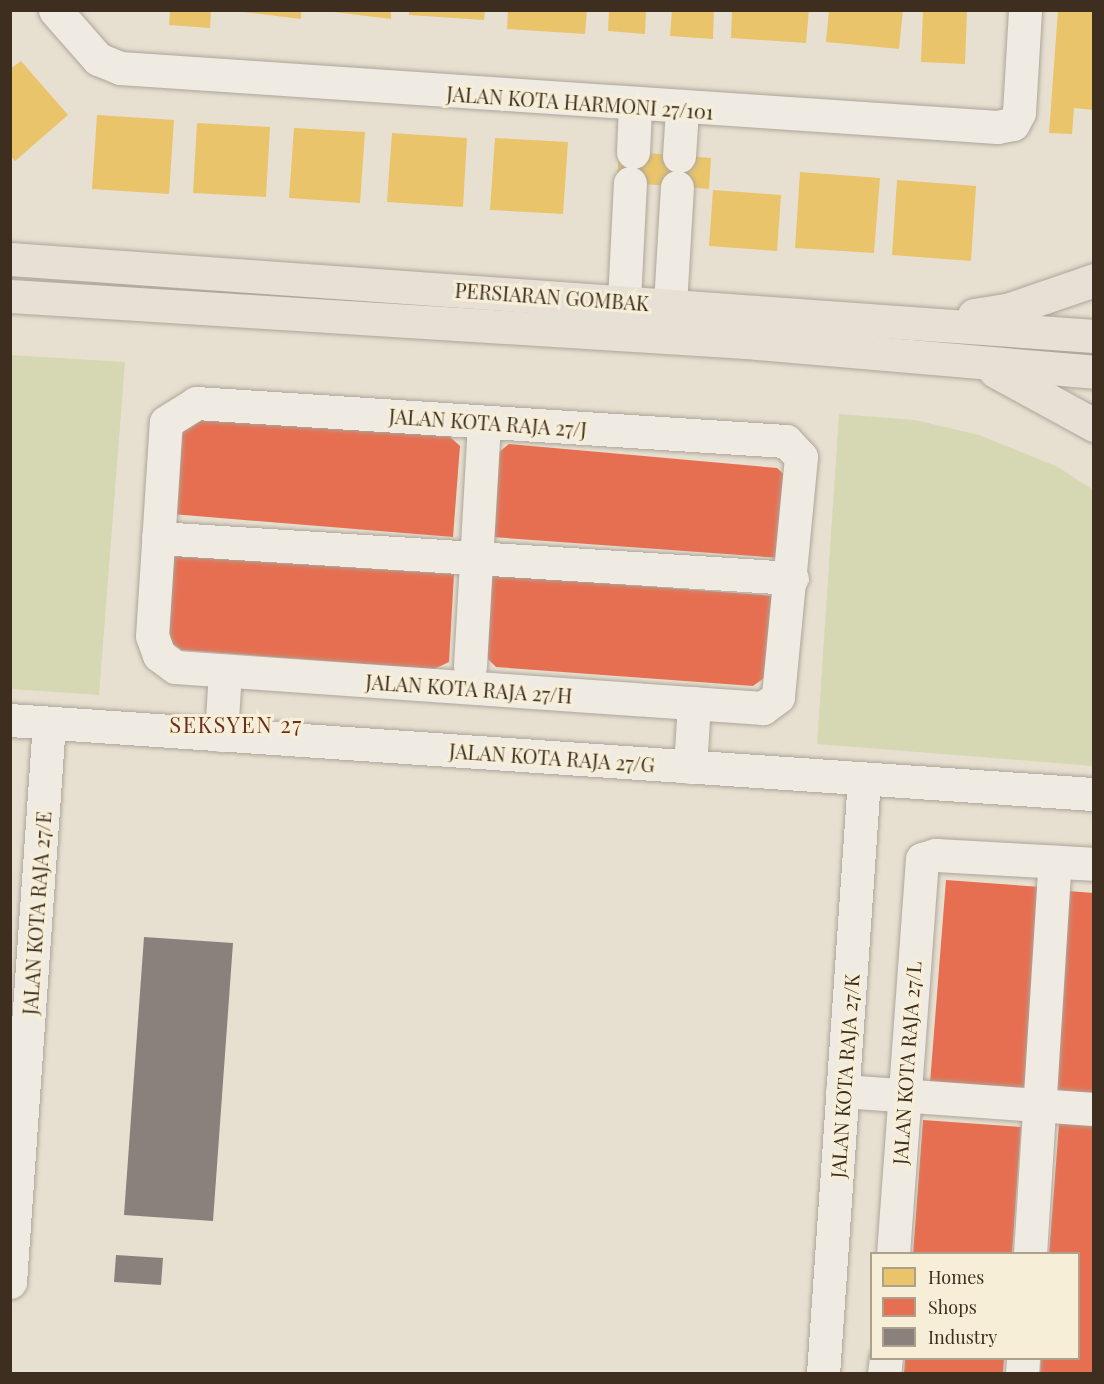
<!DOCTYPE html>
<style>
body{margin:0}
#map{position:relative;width:1104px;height:1384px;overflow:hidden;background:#e7e0d1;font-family:"Playfair Display",serif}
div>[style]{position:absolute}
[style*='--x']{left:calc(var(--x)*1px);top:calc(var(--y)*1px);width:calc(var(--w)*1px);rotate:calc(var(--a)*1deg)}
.green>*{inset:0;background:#d6d7b3}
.homes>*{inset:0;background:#e9c46a}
.shops>*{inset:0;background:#e76f51}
.industry>*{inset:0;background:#8a817c}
.roads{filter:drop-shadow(0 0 2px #ada599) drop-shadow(0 0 2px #ada599)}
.minor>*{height:33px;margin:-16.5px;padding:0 16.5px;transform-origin:16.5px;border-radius:16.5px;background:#efebe3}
.major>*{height:33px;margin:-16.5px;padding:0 16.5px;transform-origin:16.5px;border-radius:16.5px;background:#e6e1d4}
span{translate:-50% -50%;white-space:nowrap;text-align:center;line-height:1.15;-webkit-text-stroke:6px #f7eed8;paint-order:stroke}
.street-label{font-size:20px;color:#3d2e20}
.quarter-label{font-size:22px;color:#6b2e1e;letter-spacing:1.5px}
.frame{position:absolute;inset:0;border:12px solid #3d2e20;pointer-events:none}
.legend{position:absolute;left:870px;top:1252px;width:210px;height:108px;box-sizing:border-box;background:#f7eed8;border:2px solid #ada18e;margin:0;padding:8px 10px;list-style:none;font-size:18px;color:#3d2e20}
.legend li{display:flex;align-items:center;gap:12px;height:30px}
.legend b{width:30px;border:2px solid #ada18e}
</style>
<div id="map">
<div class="green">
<i style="clip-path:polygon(10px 355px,125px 362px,99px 695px,11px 689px)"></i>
<i style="clip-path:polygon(839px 414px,915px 420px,979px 435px,1058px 467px,1093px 490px,1093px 766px,817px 744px)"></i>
</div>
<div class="homes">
<i style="clip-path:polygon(170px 10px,211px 10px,210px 28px,169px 25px)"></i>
<i style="clip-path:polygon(227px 10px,301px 10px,301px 19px)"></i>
<i style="clip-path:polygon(318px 10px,391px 10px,391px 19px)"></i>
<i style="clip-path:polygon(409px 10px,485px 10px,484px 20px,409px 15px)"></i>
<i style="clip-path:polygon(508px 10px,587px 10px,585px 34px,507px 29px)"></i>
<i style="clip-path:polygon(609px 10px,646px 10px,645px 34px,608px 31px)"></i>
<i style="clip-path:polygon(672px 10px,714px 10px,713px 39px,670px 36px)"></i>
<i style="clip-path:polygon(732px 10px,809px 10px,806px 43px,731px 38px)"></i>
<i style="clip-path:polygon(829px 10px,903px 10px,899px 49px,826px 42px)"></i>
<i style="clip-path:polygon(923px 10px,967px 10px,965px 64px,921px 62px)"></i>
<i style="clip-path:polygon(1058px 10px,1094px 10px,1094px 110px,1074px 108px,1072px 134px,1049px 133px)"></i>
<i style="clip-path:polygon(21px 61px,68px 115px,15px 161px,10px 155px,10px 69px)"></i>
<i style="clip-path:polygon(97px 115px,174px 120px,169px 194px,92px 189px)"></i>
<i style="clip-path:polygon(197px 123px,270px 127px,266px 197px,193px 193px)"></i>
<i style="clip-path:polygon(294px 128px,365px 132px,360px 203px,289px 198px)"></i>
<i style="clip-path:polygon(392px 133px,467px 138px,463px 207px,387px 202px)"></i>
<i style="clip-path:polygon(495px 138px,568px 142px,563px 214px,490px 210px)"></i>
<i style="clip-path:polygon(619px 151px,711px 158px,709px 189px,617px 182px)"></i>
<i style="clip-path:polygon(800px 172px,880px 178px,874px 253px,795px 248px)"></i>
<i style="clip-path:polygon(897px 180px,976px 186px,971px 261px,892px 255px)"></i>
<i style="clip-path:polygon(713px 190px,781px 195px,777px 251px,709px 246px)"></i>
</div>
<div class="shops">
<i style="clip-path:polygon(187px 418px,449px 436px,460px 446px,453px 537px,172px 514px,173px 426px)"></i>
<i style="clip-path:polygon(509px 444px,777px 468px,787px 477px,780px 558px,492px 537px,498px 453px)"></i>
<i style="clip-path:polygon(173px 556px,454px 574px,449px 662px,434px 669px,182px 650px,167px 640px)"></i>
<i style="clip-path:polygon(491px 575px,776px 596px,768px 675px,753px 686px,496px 667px,485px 656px)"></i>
<i style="clip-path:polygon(946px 880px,1041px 887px,1025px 1091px,930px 1083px)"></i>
<i style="clip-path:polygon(1068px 891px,1094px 893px,1094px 1097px,1055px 1095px)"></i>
<i style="clip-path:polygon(923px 1120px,1021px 1127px,1012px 1254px,913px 1254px)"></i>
<i style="clip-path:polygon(1059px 1124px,1094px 1126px,1094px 1374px,1040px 1374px,1041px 1359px,1078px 1359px,1078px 1254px,1049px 1254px)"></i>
<i style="clip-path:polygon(905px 1359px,1004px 1359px,1003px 1374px,904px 1374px)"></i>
</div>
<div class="industry">
<i style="clip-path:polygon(144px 937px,233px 943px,213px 1221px,124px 1215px)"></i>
<i style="clip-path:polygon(116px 1255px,163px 1258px,161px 1285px,114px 1282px)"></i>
</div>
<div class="roads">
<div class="minor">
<i style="--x:55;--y:10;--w:65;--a:48.7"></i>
<i style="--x:98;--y:59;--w:24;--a:22"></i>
<i style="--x:120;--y:68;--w:879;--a:3.85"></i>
<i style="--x:997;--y:127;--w:16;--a:-11"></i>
<i style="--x:1013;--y:124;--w:13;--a:-63"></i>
<i style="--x:1019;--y:112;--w:102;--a:-86.6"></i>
<i style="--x:633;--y:152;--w:46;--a:-87.5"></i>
<i style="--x:679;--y:156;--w:47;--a:-86.3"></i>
<i style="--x:624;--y:300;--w:117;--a:-87.1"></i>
<i style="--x:670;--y:304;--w:117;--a:-86.6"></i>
<i style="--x:196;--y:403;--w:591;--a:3.69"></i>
<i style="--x:786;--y:441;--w:22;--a:47"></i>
<i style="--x:801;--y:457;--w:241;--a:95.5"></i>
<i style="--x:778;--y:697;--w:19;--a:144"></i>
<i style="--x:763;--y:708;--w:589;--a:-176.01"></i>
<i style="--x:175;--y:667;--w:20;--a:-143"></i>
<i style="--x:159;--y:655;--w:20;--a:-110"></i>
<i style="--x:152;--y:636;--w:214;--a:-86.3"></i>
<i style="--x:166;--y:422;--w:36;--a:-32"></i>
<i style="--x:158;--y:538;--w:635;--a:3.61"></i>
<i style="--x:470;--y:666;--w:227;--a:-86.7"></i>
<i style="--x:10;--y:720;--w:1087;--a:3.91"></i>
<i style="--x:221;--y:735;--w:64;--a:-86.4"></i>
<i style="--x:690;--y:767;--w:64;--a:-86.4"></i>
<i style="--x:842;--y:1091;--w:253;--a:4.1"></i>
<i style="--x:893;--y:1254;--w:396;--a:-85.8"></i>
<i style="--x:922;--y:859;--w:14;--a:-17"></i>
<i style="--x:935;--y:855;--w:159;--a:3.2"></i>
<i style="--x:1030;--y:1254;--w:393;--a:-86.4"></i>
<i style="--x:10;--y:1282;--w:560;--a:-86.01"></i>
<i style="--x:823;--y:1374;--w:596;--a:-86.06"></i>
<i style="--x:884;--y:1374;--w:16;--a:-83"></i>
<i style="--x:1022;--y:1374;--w:16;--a:-86"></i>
</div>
<div class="major">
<i style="--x:10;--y:259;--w:1087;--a:4.06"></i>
<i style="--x:10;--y:296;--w:737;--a:3.58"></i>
<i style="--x:746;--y:342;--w:349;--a:4.9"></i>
<i style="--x:974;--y:315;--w:33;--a:-9"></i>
<i style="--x:1007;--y:310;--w:92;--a:-19"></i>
<i style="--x:995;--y:371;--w:113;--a:28.6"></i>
</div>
</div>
<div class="street-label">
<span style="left:580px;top:102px;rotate:4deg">JALAN KOTA HARMONI 27/101</span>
<span style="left:552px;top:296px;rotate:4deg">PERSIARAN GOMBAK</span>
<span style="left:488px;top:422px;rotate:4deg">JALAN KOTA RAJA 27/J</span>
<span style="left:469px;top:688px;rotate:4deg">JALAN KOTA RAJA 27/H</span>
<span style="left:552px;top:757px;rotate:4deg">JALAN KOTA RAJA 27/G</span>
<span style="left:36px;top:913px;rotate:-86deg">JALAN KOTA RAJA 27/E</span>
<span style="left:906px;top:1063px;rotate:-86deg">JALAN KOTA RAJA 27/L</span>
<span style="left:844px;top:1076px;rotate:-86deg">JALAN KOTA RAJA 27/K</span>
</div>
<div class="quarter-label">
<span style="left:236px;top:725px">SEKSYEN 27</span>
</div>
<div class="frame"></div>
<ul class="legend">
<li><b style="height:16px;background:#e9c46a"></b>Homes</li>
<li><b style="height:16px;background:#e76f51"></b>Shops</li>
<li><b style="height:16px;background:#8a817c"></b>Industry</li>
</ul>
</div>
